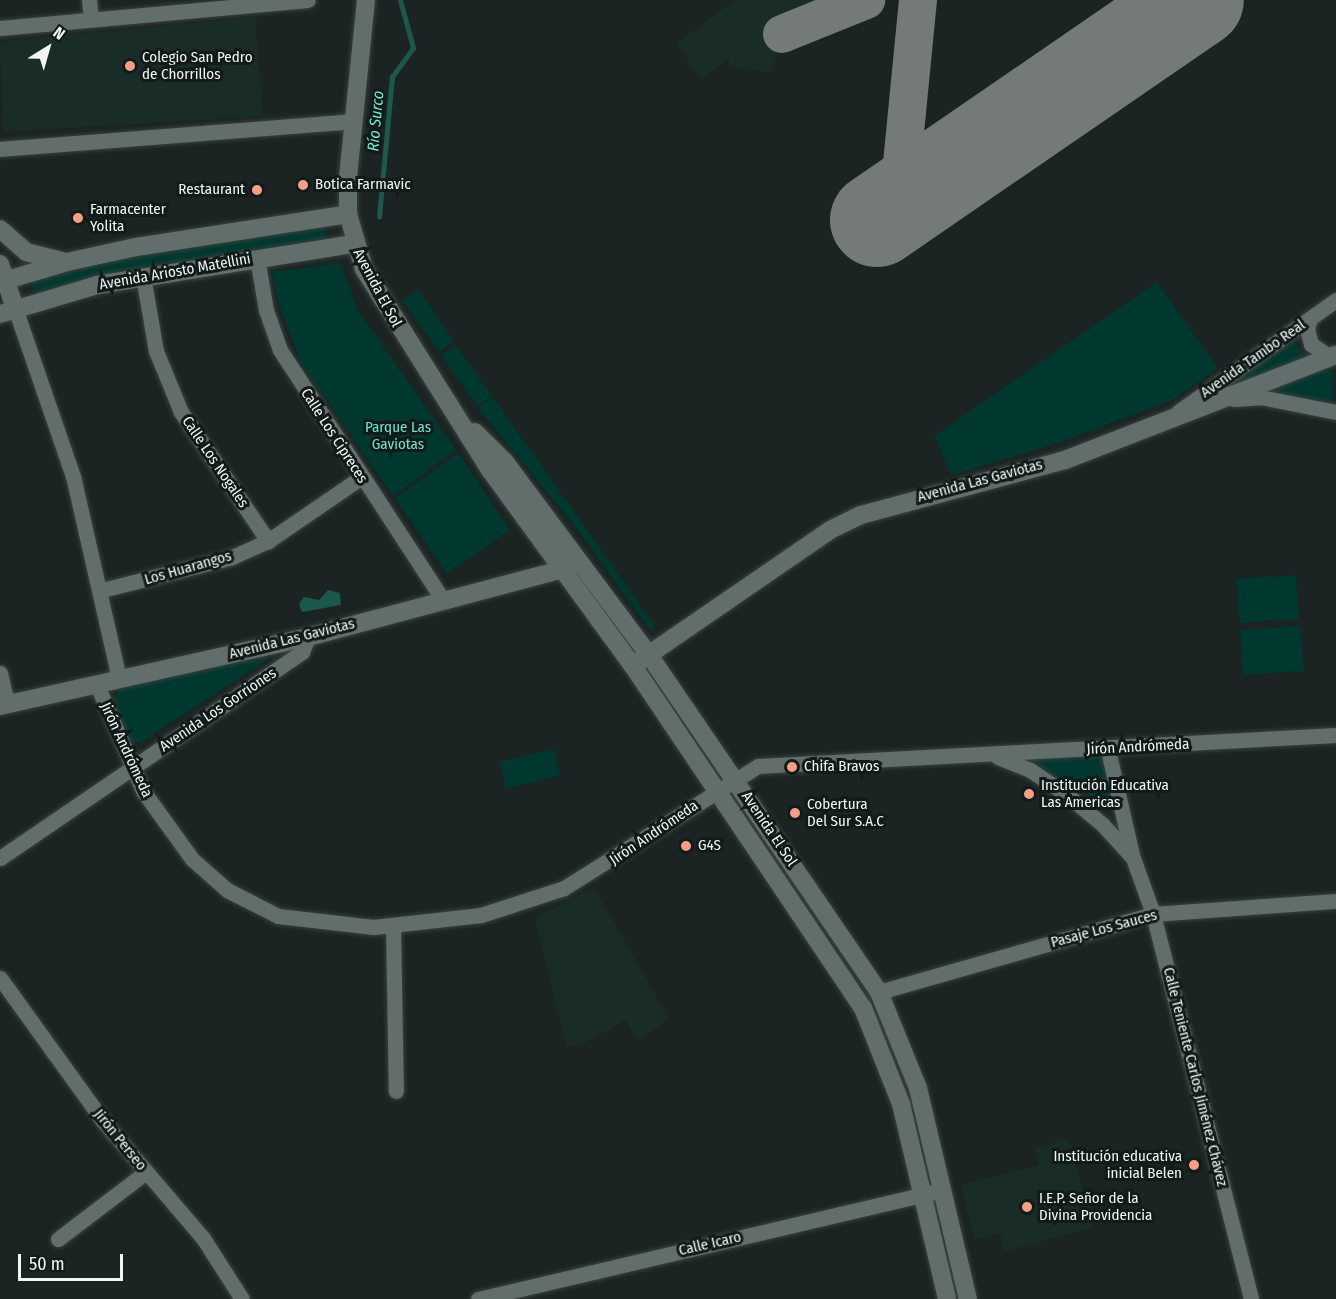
<!DOCTYPE html>
<meta charset="utf-8">
<style>
body{margin:0}
#map{position:relative;width:1336px;height:1299px;overflow:hidden;background:#1b2422;font-family:"Fira Sans Condensed",sans-serif}
div>[style]{position:absolute}
[style*='--x']{left:calc(var(--x)*1px);top:calc(var(--y)*1px);width:calc(var(--w)*1px);rotate:calc(var(--a)*1deg)}
.built>*{inset:0;background:#1a2c28}
.green>*{inset:0;background:#00382f}
.water>*{inset:0;background:#1c584c}
.stream>*{height:4.5px;margin:-2.25px;padding:0 2.25px;transform-origin:2.25px;border-radius:2.25px;background:#1c584c}
.taxiway>*{height:38px;margin:-19px;padding:0 19px;transform-origin:19px;border-radius:19px;background:#737a79}
.runway>*{height:94px;margin:-47px;padding:0 47px;transform-origin:47px;border-radius:47px;background:#737a79}
.roads{filter:drop-shadow(0 0 2px #39413e) drop-shadow(0 0 2px #39413e)}
.street>*{height:15px;margin:-7.5px;padding:0 7.5px;transform-origin:7.5px;border-radius:7.5px;background:#626e6b}
.secondary>*{height:18px;margin:-9px;padding:0 9px;transform-origin:9px;border-radius:9px;background:#626e6b}
.dots>*{width:16px;height:16px;translate:-50% -50%;box-sizing:border-box;border:3px solid #121b19;border-radius:50%}
span{translate:-50% -50%;white-space:nowrap;text-align:center;line-height:1.15;-webkit-text-stroke:6px #121b19;paint-order:stroke}
.poi-label{font-size:15px;color:#f0f6f5}
.left{translate:0 -50%;text-align:left}
.right{translate:-100% -50%;text-align:right}
.street-label{font-size:15px;color:#f0f6f5}
.park-label{font-size:15px;color:#73e4cc}
.water-label{font-size:16px;color:#7becd4;font-style:italic}
.north{position:absolute;left:18px;top:18px;width:60px;height:60px;-webkit-text-stroke:4px #121b19;paint-order:stroke;rotate:37deg;font-size:16px;font-weight:700;line-height:24px;text-align:center;color:#f0f6f5}
.north::after{content:'';display:block;margin:auto;width:21px;height:27px;background:#f0f6f5;clip-path:polygon(50% 0,100% 100%,50% 72%,0 100%)}
.scale{position:absolute;left:18px;top:1254px;width:105px;height:27px;box-sizing:border-box;border:3px solid #f0f6f5;border-top:0;padding-left:8px;font-size:18px;line-height:21px;white-space:nowrap;color:#f0f6f5;-webkit-text-stroke:4px #121b19;paint-order:stroke}
</style>
<div id="map">
<div class="built">
<i style="clip-path:polygon(735px 0,819px 0,784px 25px,772px 72px,729px 67px,729px 58px,701px 80px,677px 43px)"></i>
<i style="clip-path:polygon(255px 17px,263px 116px,3px 132px,0 42px)"></i>
<i style="clip-path:polygon(594px 887px,669px 1019px,638px 1041px,625px 1020px,586px 1043px,567px 1047px,535px 918px)"></i>
<i style="clip-path:polygon(1069px 1139px,1092px 1228px,1005px 1251px,1000px 1233px,975px 1239px,961px 1185px,1039px 1165px,1034px 1148px)"></i>
</div>
<div class="green">
<i style="clip-path:polygon(325px 225px,327px 241px,35px 294px,29px 278px,95px 261px)"></i>
<i style="clip-path:polygon(340px 263px,359px 312px,456px 450px,393px 496px,301px 363px,278px 302px,272px 272px)"></i>
<i style="clip-path:polygon(1157px 282px,1218px 368px,1171px 401px,1055px 444px,952px 475px,934px 436px)"></i>
<i style="clip-path:polygon(418px 289px,454px 341px,439px 352px,402px 300px)"></i>
<i style="clip-path:polygon(1293px 341px,1304px 353px,1300px 362px,1232px 384px)"></i>
<i style="clip-path:polygon(456px 346px,492px 396px,477px 406px,442px 356px)"></i>
<i style="clip-path:polygon(1327px 369px,1333px 373px,1333px 398px,1329px 404px,1268px 391px)"></i>
<i style="clip-path:polygon(493px 397px,655px 626px,650px 630px,579px 531px,478px 408px)"></i>
<i style="clip-path:polygon(459px 453px,510px 530px,447px 574px,395px 498px)"></i>
<i style="clip-path:polygon(1296px 575px,1299px 619px,1240px 623px,1236px 579px)"></i>
<i style="clip-path:polygon(1300px 626px,1304px 671px,1243px 675px,1240px 630px)"></i>
<i style="clip-path:polygon(267px 655px,267px 660px,140px 743px,131px 741px,114px 699px,119px 690px)"></i>
<i style="clip-path:polygon(554px 749px,560px 775px,506px 789px,500px 762px)"></i>
<i style="clip-path:polygon(1096px 754px,1104px 762px,1113px 803px,1108px 808px,1033px 764px,1032px 760px)"></i>
</div>
<div class="water">
<i style="clip-path:polygon(328px 590px,340px 593px,341px 605px,302px 612px,299px 604px,304px 597px,319px 600px)"></i>
</div>
<div class="stream">
<i style="--x:379;--y:217;--w:141;--a:-84.7"></i>
<i style="--x:392;--y:77;--w:36;--a:-54"></i>
<i style="--x:413;--y:48;--w:50;--a:-105.2"></i>
</div>
<div class="taxiway">
<i style="--x:782;--y:34;--w:91;--a:-22"></i>
<i style="--x:898;--y:204;--w:205;--a:-84.4"></i>
</div>
<div class="runway">
<i style="--x:877;--y:220;--w:388;--a:-34.5"></i>
</div>
<div class="roads">
<div class="street">
<i style="--x:89;--y:0;--w:19;--a:84"></i>
<i style="--x:0;--y:28;--w:309;--a:-5.2"></i>
<i style="--x:0;--y:149;--w:355;--a:-4.5"></i>
<i style="--x:257;--y:258;--w:53;--a:80.2"></i>
<i style="--x:266;--y:310;--w:42;--a:70.7"></i>
<i style="--x:280;--y:350;--w:298;--a:56.9"></i>
<i style="--x:143;--y:276;--w:76;--a:80.2"></i>
<i style="--x:156;--y:351;--w:66;--a:67.7"></i>
<i style="--x:181;--y:412;--w:156;--a:56"></i>
<i style="--x:15;--y:308;--w:178;--a:71"></i>
<i style="--x:73;--y:476;--w:208;--a:77.2"></i>
<i style="--x:1310;--y:319;--w:10;--a:107"></i>
<i style="--x:1307;--y:329;--w:16;--a:75"></i>
<i style="--x:1311;--y:344;--w:23;--a:34"></i>
<i style="--x:1234;--y:399;--w:26;--a:-4"></i>
<i style="--x:1260;--y:397;--w:77;--a:11.2"></i>
<i style="--x:1179;--y:411;--w:192;--a:-35.3"></i>
<i style="--x:102;--y:590;--w:134;--a:-14.2"></i>
<i style="--x:232;--y:557;--w:39;--a:-24"></i>
<i style="--x:268;--y:541;--w:112;--a:-34.4"></i>
<i style="--x:0;--y:673;--w:32;--a:77"></i>
<i style="--x:97;--y:685;--w:116;--a:66.5"></i>
<i style="--x:143;--y:791;--w:84;--a:54.2"></i>
<i style="--x:192;--y:859;--w:47;--a:41.5"></i>
<i style="--x:227;--y:890;--w:57;--a:27"></i>
<i style="--x:278;--y:916;--w:96;--a:6.6"></i>
<i style="--x:373;--y:927;--w:109;--a:-6.3"></i>
<i style="--x:481;--y:915;--w:87;--a:-18"></i>
<i style="--x:564;--y:888;--w:229;--a:-32.2"></i>
<i style="--x:758;--y:766;--w:579;--a:-3.07"></i>
<i style="--x:1108;--y:750;--w:108;--a:77.1"></i>
<i style="--x:998;--y:757;--w:35;--a:22"></i>
<i style="--x:1030;--y:770;--w:43;--a:33.7"></i>
<i style="--x:1066;--y:794;--w:48;--a:40"></i>
<i style="--x:1103;--y:825;--w:45;--a:47.7"></i>
<i style="--x:1133;--y:858;--w:59;--a:70.3"></i>
<i style="--x:1153;--y:914;--w:397;--a:75.7"></i>
<i style="--x:0;--y:858;--w:366;--a:-34.3"></i>
<i style="--x:302;--y:652;--w:16;--a:-68"></i>
<i style="--x:393;--y:926;--w:165;--a:89"></i>
<i style="--x:0;--y:978;--w:176;--a:54.2"></i>
<i style="--x:103;--y:1121;--w:154;--a:49.5"></i>
<i style="--x:203;--y:1238;--w:72;--a:57.4"></i>
<i style="--x:879;--y:992;--w:285;--a:-15.9"></i>
<i style="--x:1153;--y:914;--w:183;--a:-4.1"></i>
<i style="--x:58;--y:1239;--w:111;--a:-37.3"></i>
<i style="--x:478;--y:1299;--w:468;--a:-13.2"></i>
</div>
<div class="secondary">
<i style="--x:366;--y:0;--w:177;--a:95.8"></i>
<i style="--x:348;--y:176;--w:38;--a:90"></i>
<i style="--x:348;--y:214;--w:57;--a:73.8"></i>
<i style="--x:364;--y:269;--w:237;--a:57.9"></i>
<i style="--x:490;--y:470;--w:243;--a:53.9"></i>
<i style="--x:633;--y:666;--w:412;--a:56.1"></i>
<i style="--x:863;--y:1008;--w:103;--a:68.4"></i>
<i style="--x:901;--y:1104;--w:200;--a:76.7"></i>
<i style="--x:0;--y:229;--w:35;--a:41"></i>
<i style="--x:26;--y:252;--w:37;--a:14"></i>
<i style="--x:0;--y:264;--w:46;--a:71.2"></i>
<i style="--x:0;--y:282;--w:70;--a:-16.6"></i>
<i style="--x:67;--y:262;--w:71;--a:-12.3"></i>
<i style="--x:136;--y:247;--w:215;--a:-8.8"></i>
<i style="--x:0;--y:314;--w:101;--a:-16.6"></i>
<i style="--x:97;--y:285;--w:260;--a:-9.1"></i>
<i style="--x:475;--y:432;--w:42;--a:45"></i>
<i style="--x:505;--y:462;--w:241;--a:53.3"></i>
<i style="--x:649;--y:655;--w:408;--a:55.7"></i>
<i style="--x:879;--y:992;--w:104;--a:67.9"></i>
<i style="--x:918;--y:1088;--w:217;--a:76.7"></i>
<i style="--x:641;--y:660;--w:229;--a:-34.5"></i>
<i style="--x:830;--y:530;--w:34;--a:-26"></i>
<i style="--x:861;--y:515;--w:211;--a:-15.1"></i>
<i style="--x:1065;--y:460;--w:291;--a:-21.2"></i>
<i style="--x:0;--y:706;--w:316;--a:-12.6"></i>
<i style="--x:308;--y:637;--w:265;--a:-14.9"></i>
<i style="--x:564;--y:569;--w:10;--a:-37"></i>
</div>
</div>
<div class="dots">
<i style="left:130px;top:66px;background:#f49e88"></i>
<i style="left:303px;top:185px;background:#f49e88"></i>
<i style="left:257px;top:190px;background:#f49e88"></i>
<i style="left:78px;top:218px;background:#f49e88"></i>
<i style="left:792px;top:767px;background:#f49e88"></i>
<i style="left:1029px;top:794px;background:#f49e88"></i>
<i style="left:795px;top:813px;background:#f49e88"></i>
<i style="left:686px;top:846px;background:#f49e88"></i>
<i style="left:1194px;top:1165px;background:#f49e88"></i>
<i style="left:1027px;top:1207px;background:#f49e88"></i>
</div>
<div class="poi-label">
<span class="left" style="left:142px;top:66px">Colegio San Pedro<br>de Chorrillos</span>
<span class="left" style="left:315px;top:185px">Botica Farmavic</span>
<span class="right" style="left:245px;top:190px">Restaurant</span>
<span class="left" style="left:90px;top:218px">Farmacenter<br>Yolita</span>
<span class="left" style="left:804px;top:767px">Chifa Bravos</span>
<span class="left" style="left:1041px;top:794px">Institución Educativa<br>Las Americas</span>
<span class="left" style="left:807px;top:813px">Cobertura<br>Del Sur S.A.C</span>
<span class="left" style="left:698px;top:846px">G4S</span>
<span class="right" style="left:1182px;top:1165px">Institución educativa<br>inicial Belen</span>
<span class="left" style="left:1039px;top:1207px">I.E.P. Señor de la<br>Divina Providencia</span>
</div>
<div class="street-label">
<span style="left:175px;top:272px;rotate:-10deg">Avenida Ariosto Matellini</span>
<span style="left:377px;top:288px;rotate:62deg">Avenida El Sol</span>
<span style="left:1253px;top:359px;rotate:-35deg">Avenida Tambo Real</span>
<span style="left:334px;top:436px;rotate:57deg">Calle Los Cipreces</span>
<span style="left:215px;top:462px;rotate:56deg">Calle Los Nogales</span>
<span style="left:980px;top:481px;rotate:-15deg">Avenida Las Gaviotas</span>
<span style="left:188px;top:568px;rotate:-16deg">Los Huarangos</span>
<span style="left:292px;top:639px;rotate:-14deg">Avenida Las Gaviotas</span>
<span style="left:218px;top:710px;rotate:-34deg">Avenida Los Gorriones</span>
<span style="left:1138px;top:747px;rotate:-3deg">Jirón Andrómeda</span>
<span style="left:126px;top:750px;rotate:65deg">Jirón Andrómeda</span>
<span style="left:769px;top:829px;rotate:56deg">Avenida El Sol</span>
<span style="left:654px;top:833px;rotate:-34deg">Jirón Andrómeda</span>
<span style="left:1104px;top:929px;rotate:-15deg">Pasaje Los Sauces</span>
<span style="left:1195px;top:1077px;rotate:76deg">Calle Teniente Carlos Jiménez Chávez</span>
<span style="left:120px;top:1140px;rotate:51deg">Jirón Perseo</span>
<span style="left:710px;top:1244px;rotate:-13deg">Calle Icaro</span>
</div>
<div class="park-label">
<span style="left:398px;top:436px">Parque Las<br>Gaviotas</span>
</div>
<div class="water-label">
<span style="left:376px;top:121px;rotate:-85deg">Río Surco</span>
</div>
<div class="north">N</div>
<div class="scale">50 m</div>
</div>
